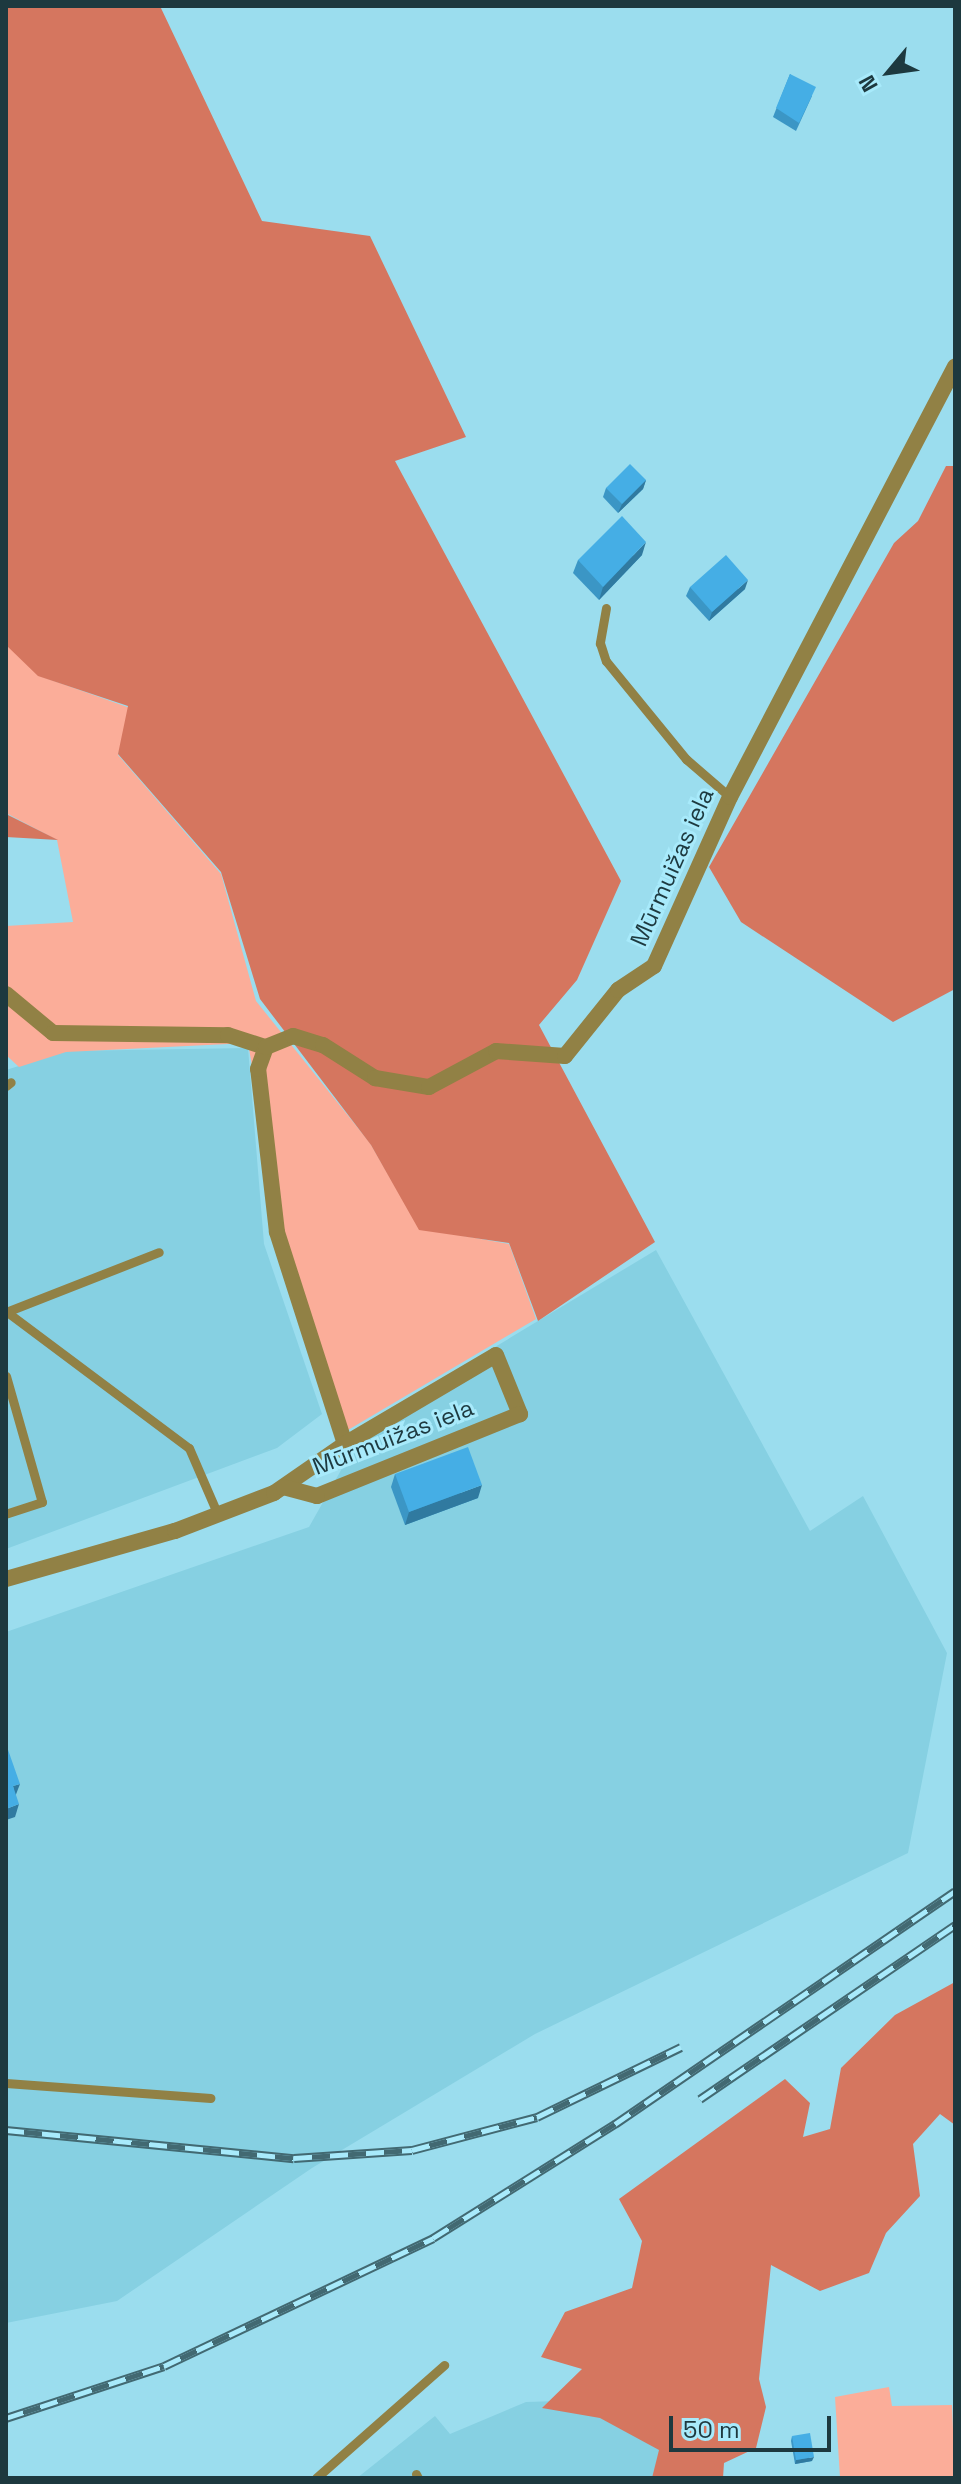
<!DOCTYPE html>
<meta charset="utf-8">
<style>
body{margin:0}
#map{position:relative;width:961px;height:2484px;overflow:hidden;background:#9bddee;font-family:"Space Grotesk",sans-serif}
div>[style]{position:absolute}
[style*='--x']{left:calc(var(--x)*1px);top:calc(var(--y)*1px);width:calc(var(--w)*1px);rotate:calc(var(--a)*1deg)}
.built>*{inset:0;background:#86d0e2}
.green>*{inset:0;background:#fbad99}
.forest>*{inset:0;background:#d5765f}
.lane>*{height:9px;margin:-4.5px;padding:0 4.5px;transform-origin:4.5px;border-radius:4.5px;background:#918145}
.street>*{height:16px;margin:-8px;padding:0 8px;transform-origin:8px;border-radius:8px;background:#918145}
.rail>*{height:9px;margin-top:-4.5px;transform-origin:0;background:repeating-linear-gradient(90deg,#a8eafb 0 18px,#426972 0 36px);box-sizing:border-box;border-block:2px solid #426972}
.wall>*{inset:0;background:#3b96c5}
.shaded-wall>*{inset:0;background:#307aa0}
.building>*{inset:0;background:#45aee5}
span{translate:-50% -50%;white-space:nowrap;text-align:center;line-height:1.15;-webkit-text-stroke:6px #a8eafb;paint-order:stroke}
.street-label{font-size:24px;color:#1d393f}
.frame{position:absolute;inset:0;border:8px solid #1d393f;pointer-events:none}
.north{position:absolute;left:849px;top:32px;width:80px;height:80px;-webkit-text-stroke:6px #a8eafb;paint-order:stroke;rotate:241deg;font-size:22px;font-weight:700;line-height:32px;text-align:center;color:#1d393f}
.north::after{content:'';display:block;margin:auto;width:28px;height:36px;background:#1d393f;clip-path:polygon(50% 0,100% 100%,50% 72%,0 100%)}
.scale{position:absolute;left:669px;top:2416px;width:162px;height:36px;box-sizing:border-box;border:4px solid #1d393f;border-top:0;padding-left:10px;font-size:24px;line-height:28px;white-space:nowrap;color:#1d393f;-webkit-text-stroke:6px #a8eafb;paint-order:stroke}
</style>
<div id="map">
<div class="built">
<i style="clip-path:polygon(248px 1048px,264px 1244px,322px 1414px,277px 1448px,6px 1549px,6px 1070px,67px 1051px)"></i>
<i style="clip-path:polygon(656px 1250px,810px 1531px,863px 1496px,947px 1653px,908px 1853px,535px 2034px,312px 2168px,117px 2301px,6px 2323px,6px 1632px,309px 1527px,367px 1424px)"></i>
<i style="clip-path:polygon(591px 2400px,663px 2439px,669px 2478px,357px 2478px,435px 2416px,450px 2434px,526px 2402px)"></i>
</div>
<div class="green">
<i style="clip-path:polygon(6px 644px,40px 676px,130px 708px,118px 755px,221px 874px,256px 1001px,370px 1143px,419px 1228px,509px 1244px,536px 1319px,348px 1430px,283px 1244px,248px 1043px,66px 1052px,19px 1067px,6px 1055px,6px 926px,73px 922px,57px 840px,6px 813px)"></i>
<i style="clip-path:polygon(889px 2387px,892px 2406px,952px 2405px,955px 2478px,840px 2478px,835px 2397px)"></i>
</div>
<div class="forest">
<i style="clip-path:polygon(6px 6px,160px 6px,262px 221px,370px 236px,466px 437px,395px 461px,621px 881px,577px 980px,539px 1025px,655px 1242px,538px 1321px,509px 1243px,419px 1230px,371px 1145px,260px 999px,221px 872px,118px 754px,128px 706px,38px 676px,6px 645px)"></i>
<i style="clip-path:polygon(946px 466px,955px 466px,955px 989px,893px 1022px,741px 922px,709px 867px,894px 543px,918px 521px)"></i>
<i style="clip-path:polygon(6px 814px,58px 840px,6px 837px)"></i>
<i style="clip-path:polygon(955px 1982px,955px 2125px,940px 2114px,913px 2144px,920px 2196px,886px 2233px,869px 2273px,820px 2291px,771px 2265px,759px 2379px,766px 2407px,756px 2448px,724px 2463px,723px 2478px,652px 2478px,659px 2450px,600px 2418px,542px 2408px,582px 2369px,541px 2357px,565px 2312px,632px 2288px,642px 2241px,619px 2199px,785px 2079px,810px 2103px,803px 2137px,830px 2129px,841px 2068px,895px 2015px)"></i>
</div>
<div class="lane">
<i style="--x:606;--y:608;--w:36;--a:100"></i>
<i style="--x:600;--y:643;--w:19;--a:72"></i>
<i style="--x:606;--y:661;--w:127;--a:50.8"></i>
<i style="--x:686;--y:759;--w:58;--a:40.8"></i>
<i style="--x:6;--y:1086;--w:6;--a:-39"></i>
<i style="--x:6;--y:1312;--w:164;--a:-21.4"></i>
<i style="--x:7;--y:1312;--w:227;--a:36.8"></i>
<i style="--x:189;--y:1448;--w:73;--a:66.6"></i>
<i style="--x:6;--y:1376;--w:131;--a:74.1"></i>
<i style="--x:42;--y:1502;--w:38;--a:162"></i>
<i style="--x:6;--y:2083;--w:205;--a:4.2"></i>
<i style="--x:416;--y:2474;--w:4;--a:63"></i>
<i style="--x:316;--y:2478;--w:171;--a:-41.4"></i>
</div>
<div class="street">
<i style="--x:6;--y:994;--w:61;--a:39.7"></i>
<i style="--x:53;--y:1033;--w:175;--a:0.7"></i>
<i style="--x:228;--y:1035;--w:40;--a:18"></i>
<i style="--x:345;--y:1444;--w:223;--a:-107.8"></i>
<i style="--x:277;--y:1232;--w:164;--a:-96.6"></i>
<i style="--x:258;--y:1069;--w:23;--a:-70"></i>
<i style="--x:266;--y:1047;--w:29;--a:-22"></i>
<i style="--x:293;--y:1036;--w:31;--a:17"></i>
<i style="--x:323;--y:1045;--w:62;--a:32.4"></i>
<i style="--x:375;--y:1078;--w:55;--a:9.5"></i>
<i style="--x:429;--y:1087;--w:76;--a:-28.2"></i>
<i style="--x:496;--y:1051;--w:69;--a:4.1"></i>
<i style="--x:565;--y:1056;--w:85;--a:-51.2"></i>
<i style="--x:618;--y:990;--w:43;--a:-33.7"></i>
<i style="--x:654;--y:966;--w:185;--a:-65.8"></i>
<i style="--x:730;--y:797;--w:486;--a:-62.4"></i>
<i style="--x:6;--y:1579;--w:176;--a:-15.9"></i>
<i style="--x:175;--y:1531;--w:106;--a:-21"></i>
<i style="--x:274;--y:1493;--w:86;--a:-34.6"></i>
<i style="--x:345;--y:1444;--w:175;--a:-30.5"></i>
<i style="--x:496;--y:1355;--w:64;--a:67.9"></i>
<i style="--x:520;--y:1414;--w:219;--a:158"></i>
<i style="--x:317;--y:1496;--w:34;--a:-165"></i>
</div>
<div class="rail">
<i style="--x:700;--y:2099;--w:309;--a:-34.3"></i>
<i style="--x:6;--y:2130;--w:289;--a:5.6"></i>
<i style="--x:294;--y:2158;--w:118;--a:-3.9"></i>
<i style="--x:412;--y:2150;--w:129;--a:-14.8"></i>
<i style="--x:537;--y:2117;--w:160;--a:-25.9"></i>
<i style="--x:6;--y:2418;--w:166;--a:-18.2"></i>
<i style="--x:164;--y:2366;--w:298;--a:-25.4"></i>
<i style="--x:433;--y:2238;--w:215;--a:-32.1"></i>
<i style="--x:615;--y:2124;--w:412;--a:-34.4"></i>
</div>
<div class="wall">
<i style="clip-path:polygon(790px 74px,812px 96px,796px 131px,773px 117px)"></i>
<i style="clip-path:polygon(646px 480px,643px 489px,618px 513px,603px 497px,606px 488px)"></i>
<i style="clip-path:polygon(642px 555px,599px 600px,573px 573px,578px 560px)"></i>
<i style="clip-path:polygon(690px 587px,745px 589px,709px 621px,686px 596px)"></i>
<i style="clip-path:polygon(395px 1474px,478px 1498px,405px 1525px,391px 1487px)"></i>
<i style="clip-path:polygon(792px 2436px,812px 2461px,795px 2464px,791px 2441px)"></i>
</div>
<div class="shaded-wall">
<i style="clip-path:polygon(646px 480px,643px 489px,618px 513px,622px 504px)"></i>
<i style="clip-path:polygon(646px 542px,642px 555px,599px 600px,603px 587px)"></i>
<i style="clip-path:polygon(748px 580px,745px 589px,709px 621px,712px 612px)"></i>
<i style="clip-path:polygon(482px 1485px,478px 1498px,405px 1525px,409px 1512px)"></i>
<i style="clip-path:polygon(20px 1784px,15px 1797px,13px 1786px)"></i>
<i style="clip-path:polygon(19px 1804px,15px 1817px,6px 1820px,6px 1809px)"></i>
<i style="clip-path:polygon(814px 2457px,812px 2461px,795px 2464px,796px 2460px)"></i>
</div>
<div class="building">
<i style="clip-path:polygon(790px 74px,816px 87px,799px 123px,776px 108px)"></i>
<i style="clip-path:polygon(630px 464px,646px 480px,622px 504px,606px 488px)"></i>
<i style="clip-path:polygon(622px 516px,646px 542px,603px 587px,578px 560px)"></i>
<i style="clip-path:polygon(726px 555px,748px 580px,712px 612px,690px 587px)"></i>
<i style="clip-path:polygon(468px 1447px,482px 1485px,409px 1512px,395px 1474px)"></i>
<i style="clip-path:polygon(6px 1744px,20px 1784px,13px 1786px,19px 1804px,6px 1809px)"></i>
<i style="clip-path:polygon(810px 2433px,814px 2457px,796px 2460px,792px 2436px)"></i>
</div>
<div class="street-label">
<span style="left:672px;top:867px;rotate:-66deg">Mūrmuižas iela</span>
<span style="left:393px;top:1437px;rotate:-21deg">Mūrmuižas iela</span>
</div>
<div class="frame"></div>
<div class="north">N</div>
<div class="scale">50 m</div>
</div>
